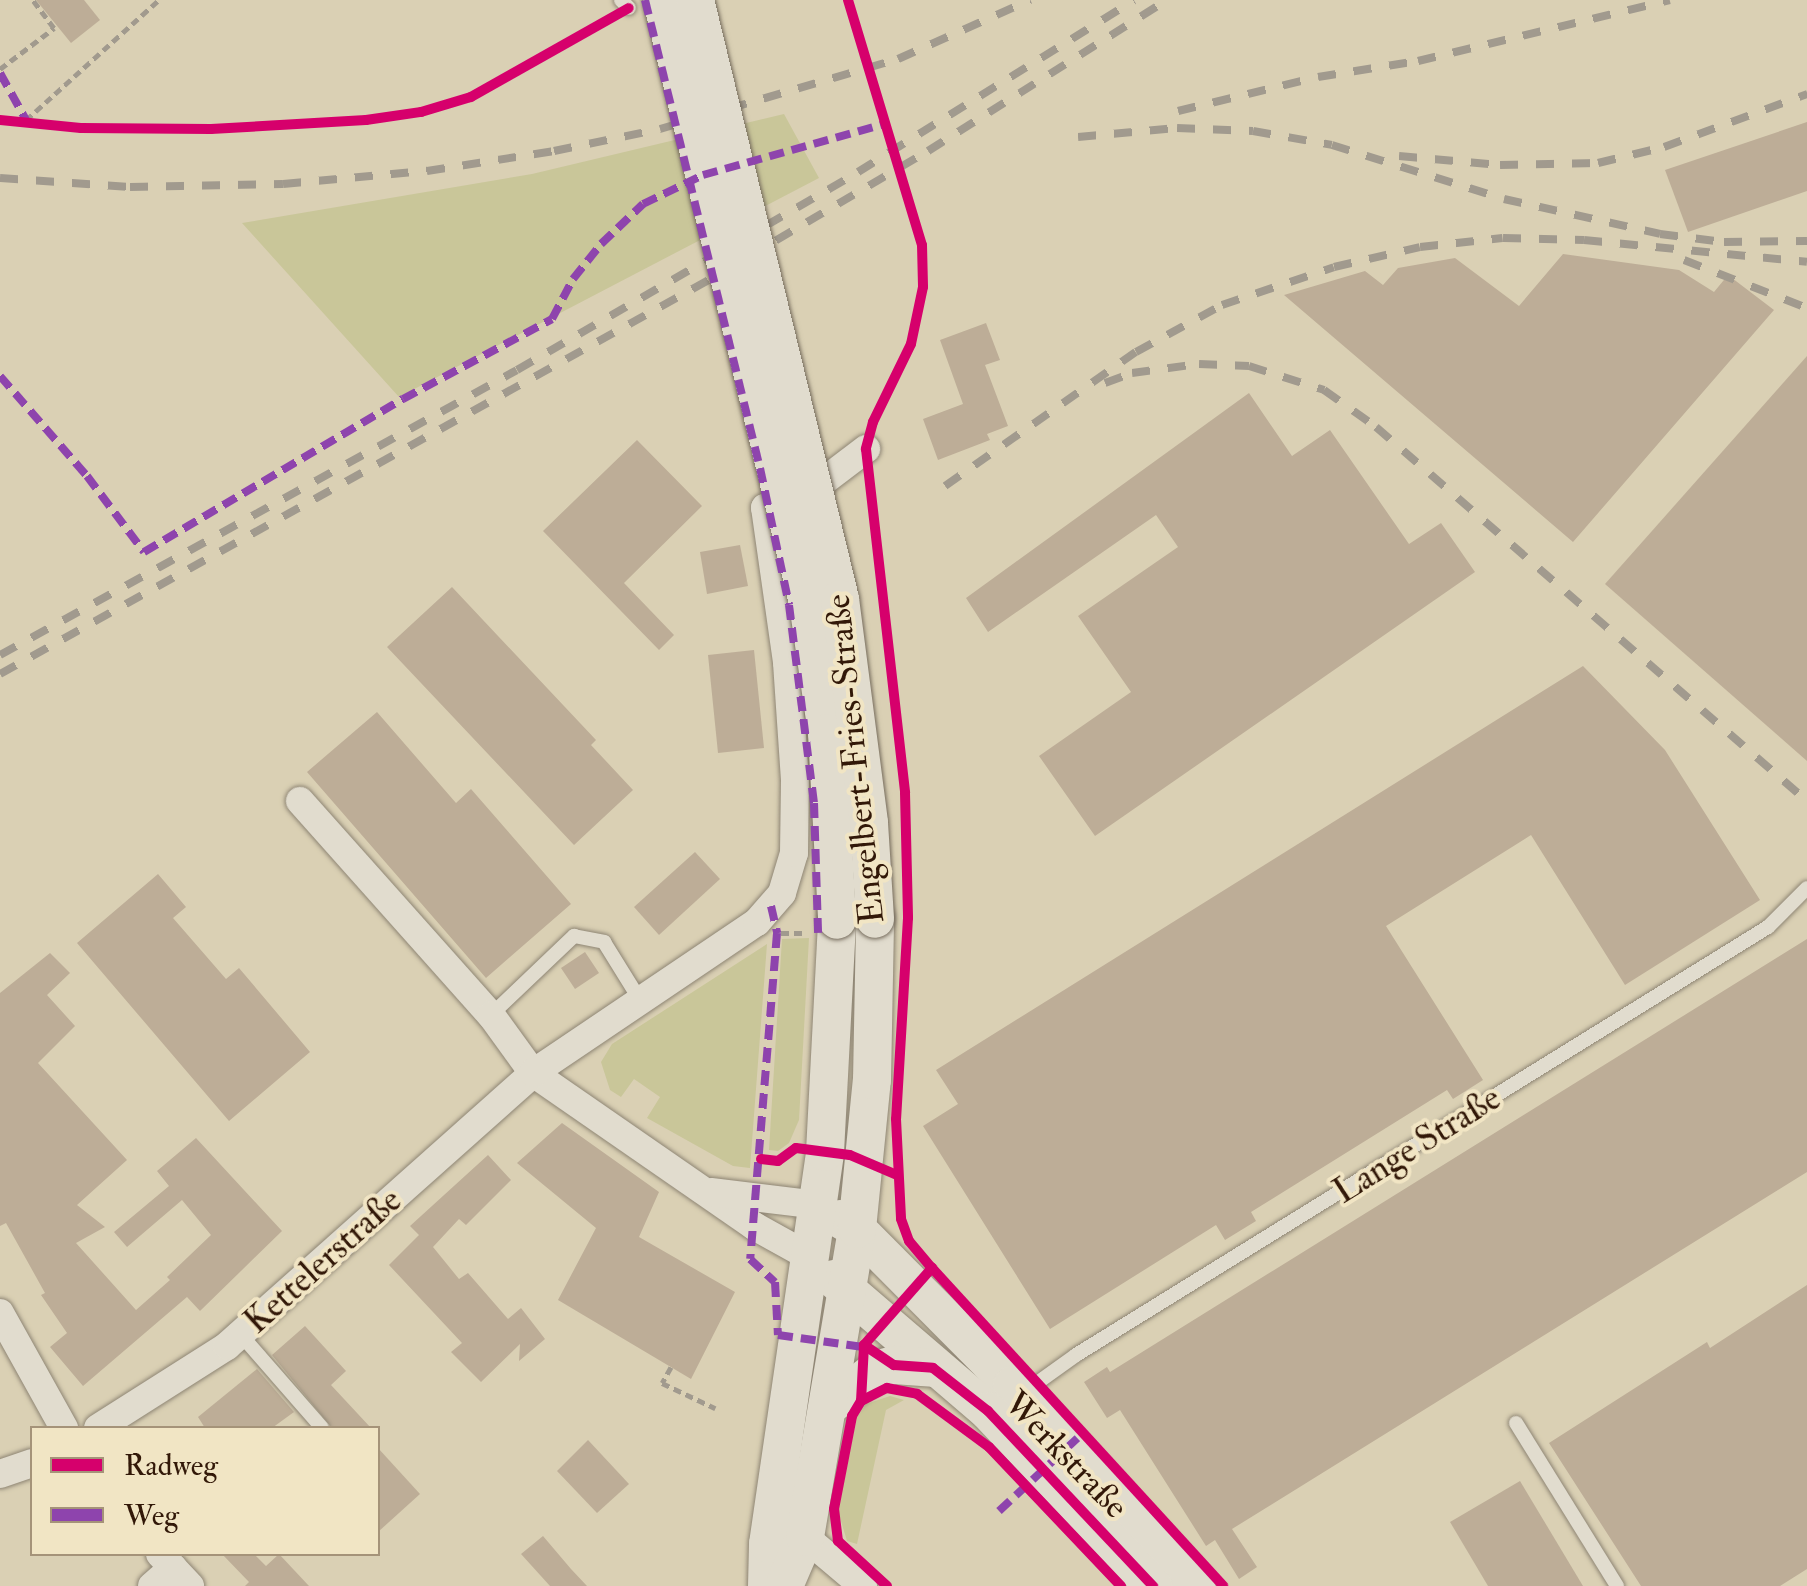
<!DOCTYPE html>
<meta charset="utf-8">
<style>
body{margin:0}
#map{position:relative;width:1807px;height:1586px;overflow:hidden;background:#dad0b4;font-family:"IM FELL Double Pica",serif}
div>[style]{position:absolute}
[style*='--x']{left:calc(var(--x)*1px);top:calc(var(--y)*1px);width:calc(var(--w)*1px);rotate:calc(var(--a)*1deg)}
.green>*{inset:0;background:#c9c699}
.building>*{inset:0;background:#bdad97}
.path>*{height:5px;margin-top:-2.5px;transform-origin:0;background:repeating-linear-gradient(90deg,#a19a8e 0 8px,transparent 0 13px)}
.roads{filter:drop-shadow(0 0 2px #8e8574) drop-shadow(0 0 2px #8e8574)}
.lane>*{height:14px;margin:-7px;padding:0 7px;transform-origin:7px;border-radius:7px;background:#e1dcce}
.street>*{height:28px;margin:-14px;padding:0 14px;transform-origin:14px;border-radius:14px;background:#e1dcce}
.secondary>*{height:38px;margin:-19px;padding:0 19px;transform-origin:19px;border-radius:19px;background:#e1dcce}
.rail>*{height:8px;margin-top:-4px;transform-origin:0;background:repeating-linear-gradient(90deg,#a19a8e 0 18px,transparent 0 36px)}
.bridges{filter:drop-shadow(0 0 2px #766c5d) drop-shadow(0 0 2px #766c5d)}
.secondary-bridge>*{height:38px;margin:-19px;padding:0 19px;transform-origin:19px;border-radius:19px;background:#e1dcce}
.quiet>*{height:8px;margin-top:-4px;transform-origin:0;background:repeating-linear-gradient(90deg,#8e44ad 0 15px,transparent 0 23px)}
.cycleway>*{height:10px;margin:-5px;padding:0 5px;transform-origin:5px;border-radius:5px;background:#d6006c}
span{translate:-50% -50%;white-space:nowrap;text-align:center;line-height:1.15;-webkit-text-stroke:8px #f1e5c4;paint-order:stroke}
.street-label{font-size:35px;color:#321808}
.legend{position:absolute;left:30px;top:1426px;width:350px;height:130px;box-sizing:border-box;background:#f1e5c4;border:2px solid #a59379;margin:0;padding:12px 18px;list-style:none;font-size:30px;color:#321808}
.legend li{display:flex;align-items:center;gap:20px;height:50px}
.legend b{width:50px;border:2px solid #a59379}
</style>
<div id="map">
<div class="green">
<i style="clip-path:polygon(784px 114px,819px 178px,399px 397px,242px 223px,532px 174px)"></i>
<i style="clip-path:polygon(809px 938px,799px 1120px,789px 1143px,778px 1151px,769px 1150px,782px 939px)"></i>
<i style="clip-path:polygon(767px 944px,750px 1168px,733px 1166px,647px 1118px,660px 1097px,634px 1079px,621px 1097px,610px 1090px,601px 1062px,612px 1044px)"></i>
<i style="clip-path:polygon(890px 1396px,904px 1400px,886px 1410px,857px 1544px,847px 1541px,838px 1511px,857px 1417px,866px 1404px)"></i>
</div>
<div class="building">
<i style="clip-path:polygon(36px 0,84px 0,100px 20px,71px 43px)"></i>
<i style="clip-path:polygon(1807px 122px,1807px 191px,1688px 232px,1665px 170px)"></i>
<i style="clip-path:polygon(1563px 254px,1679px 270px,1714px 292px,1728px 275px,1774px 310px,1573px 542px,1284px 295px,1365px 271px,1383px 285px,1398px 268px,1455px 258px,1519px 306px)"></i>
<i style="clip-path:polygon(986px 323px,1000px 360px,985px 365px,1008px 426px,987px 434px,990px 440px,938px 460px,923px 419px,963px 404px,940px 340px)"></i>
<i style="clip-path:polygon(1807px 356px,1807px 761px,1605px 584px)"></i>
<i style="clip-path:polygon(1249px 393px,1292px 456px,1330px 430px,1409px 544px,1441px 523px,1475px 572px,1095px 836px,1039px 756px,1131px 692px,1078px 616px,1178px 547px,1156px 515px,988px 632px,966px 598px)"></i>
<i style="clip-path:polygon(637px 440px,702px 506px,624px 583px,674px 635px,659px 650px,543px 531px)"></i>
<i style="clip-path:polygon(740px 545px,748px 586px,707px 594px,700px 552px)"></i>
<i style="clip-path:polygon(452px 587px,596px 740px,591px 745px,633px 790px,574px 845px,387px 647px)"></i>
<i style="clip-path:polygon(754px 650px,764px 748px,718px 753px,708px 655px)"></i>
<i style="clip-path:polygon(1583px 666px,1665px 750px,1760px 900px,1625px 985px,1531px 835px,1386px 926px,1483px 1080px,1453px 1099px,1447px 1090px,1251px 1212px,1256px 1221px,1225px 1240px,1216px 1225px,1050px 1329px,923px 1126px,958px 1104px,936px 1070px)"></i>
<i style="clip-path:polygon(377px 712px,456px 803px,471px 789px,571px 904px,486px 978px,307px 772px)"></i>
<i style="clip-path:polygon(695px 852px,720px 879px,659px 935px,634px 907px)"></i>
<i style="clip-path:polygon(158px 874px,186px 907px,173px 918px,226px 979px,239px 968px,310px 1052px,229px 1121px,77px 943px)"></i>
<i style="clip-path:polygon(1807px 939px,1807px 1172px,1232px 1529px,1257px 1567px,1239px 1579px,1215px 1540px,1206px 1546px,1120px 1410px,1107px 1418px,1084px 1382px,1107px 1367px,1110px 1372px)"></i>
<i style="clip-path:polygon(585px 952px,599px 973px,575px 989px,561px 968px)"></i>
<i style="clip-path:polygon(50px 953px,70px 973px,47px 995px,75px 1026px,38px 1063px,127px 1160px,77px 1205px,105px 1227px,76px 1243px,136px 1310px,170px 1280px,167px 1277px,211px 1235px,182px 1200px,127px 1247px,114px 1232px,169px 1186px,157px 1171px,196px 1138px,282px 1231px,200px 1311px,187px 1297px,83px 1386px,50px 1347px,67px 1333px,41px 1295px,45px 1293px,6px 1223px,0 1226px,0 993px)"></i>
<i style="clip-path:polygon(562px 1123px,659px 1192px,639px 1237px,735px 1292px,691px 1379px,558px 1300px,596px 1228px,517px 1163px)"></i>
<i style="clip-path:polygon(488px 1155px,511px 1180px,466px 1225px,459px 1219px,433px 1247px,459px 1279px,468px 1273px,508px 1319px,521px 1308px,545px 1339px,519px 1361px,520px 1344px,481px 1382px,451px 1352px,462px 1343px,389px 1265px,419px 1235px,410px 1226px)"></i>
<i style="clip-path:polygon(1807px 1285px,1807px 1569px,1780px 1586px,1641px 1586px,1549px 1443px,1707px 1342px,1710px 1348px)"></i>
<i style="clip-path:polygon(305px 1326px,346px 1371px,331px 1385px,371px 1428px,332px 1428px,272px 1355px)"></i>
<i style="clip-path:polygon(257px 1369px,294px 1412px,272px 1428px,205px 1428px,198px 1417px)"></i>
<i style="clip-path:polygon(588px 1440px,629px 1484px,597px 1513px,557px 1471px)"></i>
<i style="clip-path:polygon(378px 1448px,420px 1494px,378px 1532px)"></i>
<i style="clip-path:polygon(1520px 1481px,1583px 1586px,1488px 1586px,1450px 1522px)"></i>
<i style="clip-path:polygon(543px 1536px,571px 1569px,587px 1586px,550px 1586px,521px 1554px)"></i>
<i style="clip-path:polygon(222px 1554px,254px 1554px,266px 1566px,279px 1554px,309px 1586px,245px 1586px,249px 1582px)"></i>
</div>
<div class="path">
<i style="--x:0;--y:69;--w:68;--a:-37.2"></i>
<i style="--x:54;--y:28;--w:35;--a:-127"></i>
<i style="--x:26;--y:120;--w:179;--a:-42.1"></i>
<i style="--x:781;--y:933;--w:24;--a:0"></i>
<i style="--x:671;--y:1367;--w:18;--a:119"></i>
<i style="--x:662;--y:1383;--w:59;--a:25.3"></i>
</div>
<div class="roads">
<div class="lane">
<i style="--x:621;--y:0;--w:11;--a:45"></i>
<i style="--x:491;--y:1015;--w:115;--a:-43.6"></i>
<i style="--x:574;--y:936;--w:31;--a:11"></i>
<i style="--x:604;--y:942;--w:68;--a:58.2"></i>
<i style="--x:241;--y:1335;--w:123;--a:48.9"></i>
<i style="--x:1023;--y:1393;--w:65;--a:-35.6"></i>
<i style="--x:1076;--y:1355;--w:814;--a:-31.74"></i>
<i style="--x:1768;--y:927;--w:55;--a:-45"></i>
<i style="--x:1516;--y:1423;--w:192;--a:58.2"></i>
</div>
<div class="street">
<i style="--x:300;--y:801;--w:287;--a:48.3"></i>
<i style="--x:491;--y:1015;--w:72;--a:54.1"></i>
<i style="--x:533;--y:1073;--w:269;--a:34.7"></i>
<i style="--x:754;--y:1226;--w:64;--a:29"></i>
<i style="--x:711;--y:1192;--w:109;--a:6.9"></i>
<i style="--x:0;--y:1313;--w:132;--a:60.9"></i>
<i style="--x:98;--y:1428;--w:153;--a:-32.4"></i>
<i style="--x:227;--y:1346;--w:410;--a:-41.7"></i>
<i style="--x:533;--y:1073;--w:270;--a:-34"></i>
<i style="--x:757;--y:922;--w:38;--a:-49"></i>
<i style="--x:782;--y:893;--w:42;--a:-73.3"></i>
<i style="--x:794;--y:853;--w:73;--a:-89.2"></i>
<i style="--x:795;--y:780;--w:118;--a:-93.9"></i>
<i style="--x:787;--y:662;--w:156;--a:-98.1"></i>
<i style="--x:765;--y:508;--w:55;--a:-22.4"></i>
<i style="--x:816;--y:487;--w:63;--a:-37.2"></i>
<i style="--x:0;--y:1474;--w:34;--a:-19"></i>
<i style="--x:805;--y:1537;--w:76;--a:40.2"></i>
<i style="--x:160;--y:1554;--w:44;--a:46.8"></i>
<i style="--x:152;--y:1586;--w:28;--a:-41"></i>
</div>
<div class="secondary">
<i style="--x:840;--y:1219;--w:20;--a:30"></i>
<i style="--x:857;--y:1229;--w:220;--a:45.2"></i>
<i style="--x:1012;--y:1385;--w:273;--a:47.4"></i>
<i style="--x:834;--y:1279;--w:203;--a:40.6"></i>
<i style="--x:988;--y:1411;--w:241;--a:46.7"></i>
<i style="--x:828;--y:1407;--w:61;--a:-37.6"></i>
<i style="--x:876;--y:1370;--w:19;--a:-16"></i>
<i style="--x:894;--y:1365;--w:39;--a:4"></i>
<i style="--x:767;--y:1586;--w:42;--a:-88.6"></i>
<i style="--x:768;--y:1544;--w:396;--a:-81.7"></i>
<i style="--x:825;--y:1152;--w:232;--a:-87"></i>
<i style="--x:784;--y:1586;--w:53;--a:-66.8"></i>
<i style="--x:805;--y:1537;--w:312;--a:-80.4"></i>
<i style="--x:857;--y:1229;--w:150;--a:-84.3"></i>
<i style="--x:872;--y:1080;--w:161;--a:-88.9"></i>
</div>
</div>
<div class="rail">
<i style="--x:1178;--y:111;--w:144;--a:-13.7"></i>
<i style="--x:1318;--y:77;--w:101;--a:-9.1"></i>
<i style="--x:1418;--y:61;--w:259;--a:-13.6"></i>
<i style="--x:1078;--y:137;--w:99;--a:-5.2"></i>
<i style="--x:1177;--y:128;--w:76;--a:2.3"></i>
<i style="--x:1253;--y:131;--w:80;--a:10"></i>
<i style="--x:1332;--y:145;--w:180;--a:17.4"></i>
<i style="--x:1504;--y:199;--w:160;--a:12.6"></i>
<i style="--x:1660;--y:234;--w:64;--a:7.1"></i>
<i style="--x:1724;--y:242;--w:83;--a:-0.7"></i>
<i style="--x:1399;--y:156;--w:101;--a:5.1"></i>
<i style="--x:1500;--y:165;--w:98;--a:-1.2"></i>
<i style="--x:1598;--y:163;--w:68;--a:-13.6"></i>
<i style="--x:1664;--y:147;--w:153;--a:-20.3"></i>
<i style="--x:0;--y:178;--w:130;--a:4"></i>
<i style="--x:130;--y:187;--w:153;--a:-1.1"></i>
<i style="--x:283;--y:184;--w:145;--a:-5.2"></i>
<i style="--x:427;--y:171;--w:129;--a:-8.9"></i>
<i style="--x:554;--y:151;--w:108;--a:-11.7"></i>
<i style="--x:660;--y:129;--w:248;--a:-16.4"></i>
<i style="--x:898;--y:59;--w:145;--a:-24.1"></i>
<i style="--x:1684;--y:260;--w:132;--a:21.3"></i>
<i style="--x:1105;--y:383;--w:29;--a:-20"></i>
<i style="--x:1132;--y:373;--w:68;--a:-7.7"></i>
<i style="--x:1199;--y:364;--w:50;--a:2.3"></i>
<i style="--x:1249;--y:366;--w:79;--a:17.7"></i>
<i style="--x:1324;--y:390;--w:64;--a:35.4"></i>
<i style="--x:1376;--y:427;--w:571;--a:40.95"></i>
<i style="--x:945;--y:486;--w:233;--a:-35.1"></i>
<i style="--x:1136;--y:352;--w:98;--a:-28.7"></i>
<i style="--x:1222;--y:305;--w:118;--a:-18.7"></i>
<i style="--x:1334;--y:267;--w:88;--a:-13.1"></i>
<i style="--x:1420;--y:247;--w:83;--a:-6.2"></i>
<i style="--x:1503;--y:238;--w:81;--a:1.4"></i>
<i style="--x:1584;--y:240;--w:224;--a:5.6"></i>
<i style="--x:0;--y:655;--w:590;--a:-28.87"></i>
<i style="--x:517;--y:370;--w:394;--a:-30.1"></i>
<i style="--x:858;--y:172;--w:325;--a:-31.9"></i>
<i style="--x:0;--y:674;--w:817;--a:-29.08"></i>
<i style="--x:714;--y:277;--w:248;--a:-30.5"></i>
<i style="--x:928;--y:151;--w:283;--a:-32.3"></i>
</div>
<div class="bridges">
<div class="secondary-bridge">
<i style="--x:662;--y:0;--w:620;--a:76.39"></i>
<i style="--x:808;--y:603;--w:131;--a:81.7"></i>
<i style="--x:827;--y:733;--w:187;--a:86.9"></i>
<i style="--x:695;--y:0;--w:616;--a:76.39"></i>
<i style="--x:840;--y:599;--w:226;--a:82.6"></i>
<i style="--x:869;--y:823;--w:96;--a:86.4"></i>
</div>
</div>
<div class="quiet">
<i style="--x:645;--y:0;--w:482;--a:76.2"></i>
<i style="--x:760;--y:468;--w:140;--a:78"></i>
<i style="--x:789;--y:605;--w:200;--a:82.8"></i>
<i style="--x:814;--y:803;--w:130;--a:88.2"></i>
<i style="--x:0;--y:73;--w:54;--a:61"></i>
<i style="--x:0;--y:376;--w:133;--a:49"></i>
<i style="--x:87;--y:476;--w:95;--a:53.1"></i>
<i style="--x:144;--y:552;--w:301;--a:-30.6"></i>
<i style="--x:403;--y:399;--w:169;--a:-28.2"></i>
<i style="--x:552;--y:319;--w:45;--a:-62.3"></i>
<i style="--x:573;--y:279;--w:45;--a:-51.3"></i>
<i style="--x:601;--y:244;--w:58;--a:-43.6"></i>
<i style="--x:643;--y:204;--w:67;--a:-25.8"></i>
<i style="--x:703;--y:175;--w:188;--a:-15.7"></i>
<i style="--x:771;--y:906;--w:28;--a:77"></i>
<i style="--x:777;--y:933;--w:327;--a:94.7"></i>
<i style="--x:750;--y:1259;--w:34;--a:43"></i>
<i style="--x:775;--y:1282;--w:53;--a:86.8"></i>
<i style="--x:778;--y:1335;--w:93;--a:8"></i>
<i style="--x:999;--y:1511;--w:117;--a:-42.9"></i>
</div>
<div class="cycleway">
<i style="--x:848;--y:0;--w:256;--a:73.2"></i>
<i style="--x:922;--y:245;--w:42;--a:88.6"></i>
<i style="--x:923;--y:287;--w:58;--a:101.9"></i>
<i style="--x:911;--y:344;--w:87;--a:116"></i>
<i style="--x:873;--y:422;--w:28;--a:105"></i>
<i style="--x:866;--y:449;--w:346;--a:83.5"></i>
<i style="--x:905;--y:793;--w:125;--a:88.6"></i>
<i style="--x:908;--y:918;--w:201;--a:93.4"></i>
<i style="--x:896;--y:1119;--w:100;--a:87.1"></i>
<i style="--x:901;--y:1219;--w:23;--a:70"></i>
<i style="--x:909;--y:1241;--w:35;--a:50"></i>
<i style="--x:932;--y:1268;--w:431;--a:47.5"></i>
<i style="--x:0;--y:120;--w:81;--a:5.6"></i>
<i style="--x:81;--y:128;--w:130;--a:0.4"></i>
<i style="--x:211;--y:129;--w:155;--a:-3.3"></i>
<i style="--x:366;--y:120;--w:56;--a:-8.3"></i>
<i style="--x:421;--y:112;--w:52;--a:-16.7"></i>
<i style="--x:471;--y:97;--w:181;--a:-29.4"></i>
<i style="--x:761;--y:1159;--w:17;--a:7"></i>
<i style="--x:778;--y:1161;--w:22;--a:-36"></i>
<i style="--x:796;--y:1148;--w:54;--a:7.4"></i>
<i style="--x:850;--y:1155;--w:51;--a:23.1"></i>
<i style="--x:864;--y:1345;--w:36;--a:34"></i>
<i style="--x:894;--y:1365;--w:39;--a:4"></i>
<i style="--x:933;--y:1368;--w:70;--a:38"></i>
<i style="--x:988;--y:1411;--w:241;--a:46.7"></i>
<i style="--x:861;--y:1401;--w:29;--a:-27"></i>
<i style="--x:887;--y:1388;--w:31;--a:11"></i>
<i style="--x:917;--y:1394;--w:89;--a:36.4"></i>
<i style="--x:989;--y:1447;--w:192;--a:46.5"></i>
<i style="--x:887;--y:1586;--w:67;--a:-137.4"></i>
<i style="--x:838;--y:1541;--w:32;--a:-97"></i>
<i style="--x:834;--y:1509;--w:95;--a:-79"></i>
<i style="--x:852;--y:1416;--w:17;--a:-59"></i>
<i style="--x:861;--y:1401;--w:56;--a:-86.9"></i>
<i style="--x:864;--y:1345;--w:103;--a:-48.6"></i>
</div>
<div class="street-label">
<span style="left:855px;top:759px;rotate:-96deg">Engelbert-Fries-Straße</span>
<span style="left:1417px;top:1145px;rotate:-32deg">Lange Straße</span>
<span style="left:323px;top:1261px;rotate:-42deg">Kettelerstraße</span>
<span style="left:1066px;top:1455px;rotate:46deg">Werkstraße</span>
</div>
<ul class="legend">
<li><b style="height:12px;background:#d6006c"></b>Radweg</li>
<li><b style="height:12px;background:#8e44ad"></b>Weg</li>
</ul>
</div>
